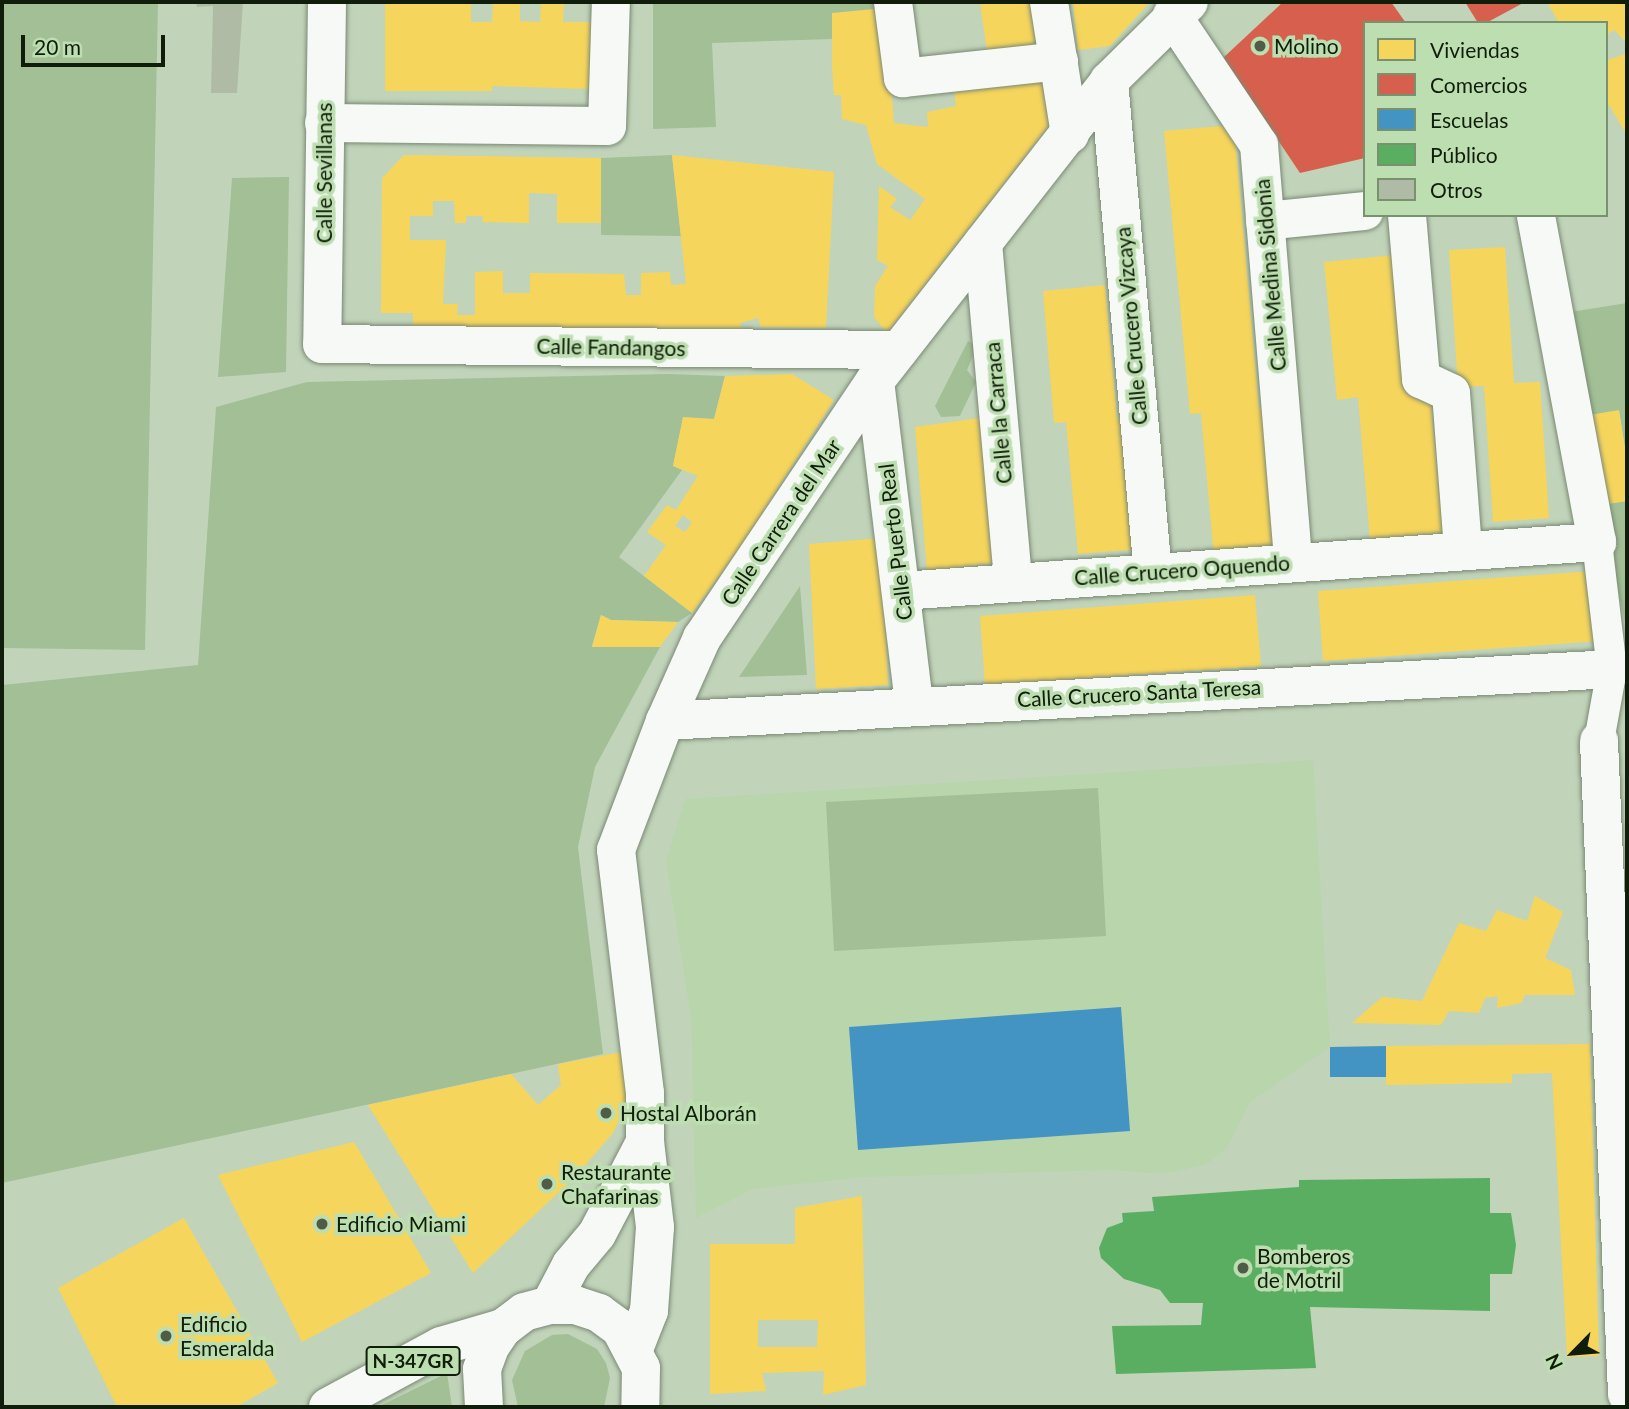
<!DOCTYPE html>
<meta charset="utf-8">
<style>
body{margin:0}
#map{position:relative;width:1629px;height:1409px;overflow:hidden;background:#c1d4ba;font-family:Lato,sans-serif}
div>[style]{position:absolute}
[style*='--x']{left:calc(var(--x)*1px);top:calc(var(--y)*1px);width:calc(var(--w)*1px);rotate:calc(var(--a)*1deg)}
.built>*{inset:0;background:#b8d5ac}
.green>*{inset:0;background:#a2bf96}
.homes>*{inset:0;background:#f6d55c}
.shops>*{inset:0;background:#d6604d}
.schools>*{inset:0;background:#4393c3}
.public>*{inset:0;background:#5aae61}
.building>*{inset:0;background:#b0bba6}
.roads{filter:drop-shadow(0 0 2px #7b8975) drop-shadow(0 0 2px #7b8975)}
.pedestrian>*{height:30px;margin:-15px;padding:0 15px;transform-origin:15px;border-radius:15px;background:#f6f9f5}
.minor>*{height:38px;margin:-19px;padding:0 19px;transform-origin:19px;border-radius:19px;background:#f6f9f5}
.tertiary>*{height:38px;margin:-19px;padding:0 19px;transform-origin:19px;border-radius:19px;background:#f6f9f5}
.trunk>*{height:38px;margin:-19px;padding:0 19px;transform-origin:19px;border-radius:19px;background:#f6f9f5}
.dots>*{width:19px;height:19px;translate:-50% -50%;box-sizing:border-box;border:4px solid #bddeb0;border-radius:50%}
span{translate:-50% -50%;white-space:nowrap;text-align:center;line-height:1.15;-webkit-text-stroke:7px #bddeb0;paint-order:stroke}
.shield-label span{padding:2px 5px;background:#bddeb0;border:2px solid;border-radius:5px;-webkit-text-stroke-width:0}
.shield-label{font-size:19px;color:#111d0b;font-weight:700}
.poi-label{font-size:21px;color:#111d0b}
.left{translate:0 -50%;text-align:left}
.street-label{font-size:21px;color:#111d0b}
.frame{position:absolute;inset:0;border:4px solid #111d0b;pointer-events:none}
.legend{position:absolute;left:1363px;top:21px;width:245px;height:196px;box-sizing:border-box;background:#bddeb0;border:2px solid #78916e;margin:0;padding:9px 12px;list-style:none;font-size:21px;color:#111d0b}
.legend li{display:flex;align-items:center;gap:14px;height:35px}
.legend b{width:35px;border:2px solid #78916e}
.north{position:absolute;left:1538px;top:1318px;width:70px;height:70px;-webkit-text-stroke:5px #bddeb0;paint-order:stroke;rotate:245deg;font-size:19px;font-weight:700;line-height:28px;text-align:center;color:#111d0b}
.north::after{content:'';display:block;margin:auto;width:24px;height:32px;background:#111d0b;clip-path:polygon(50% 0,100% 100%,50% 72%,0 100%)}
.scale{position:absolute;left:21px;top:35px;width:144px;height:32px;box-sizing:border-box;border:4px solid #111d0b;border-top:0;padding-left:9px;font-size:21px;line-height:24px;white-space:nowrap;color:#111d0b;-webkit-text-stroke:5px #bddeb0;paint-order:stroke}
</style>
<div id="map">
<div class="built">
<i style="clip-path:polygon(1313px 760px,1330px 1047px,1250px 1102px,1227px 1148px,1207px 1164px,1163px 1174px,1112px 1170px,864px 1177px,753px 1189px,696px 1218px,691px 1017px,666px 861px,685px 799px)"></i>
</div>
<div class="green">
<i style="clip-path:polygon(2px 2px,158px 2px,145px 650px,2px 648px)"></i>
<i style="clip-path:polygon(653px 2px,884px 2px,885px 8px,832px 39px,712px 43px,716px 127px,653px 129px)"></i>
<i style="clip-path:polygon(672px 155px,681px 236px,601px 235px,601px 158px)"></i>
<i style="clip-path:polygon(289px 177px,286px 372px,218px 377px,232px 178px)"></i>
<i style="clip-path:polygon(1627px 303px,1627px 461px,1619px 411px,1584px 416px,1564px 313px)"></i>
<i style="clip-path:polygon(968px 341px,977px 346px,967px 370px,976px 382px,960px 416px,941px 417px,935px 406px)"></i>
<i style="clip-path:polygon(668px 374px,725px 376px,714px 419px,683px 418px,673px 466px,682px 470px,619px 557px,692px 613px,678px 622px,611px 620px,601px 615px,592px 646px,660px 647px,595px 767px,578px 847px,603px 1054px,2px 1183px,2px 685px,198px 665px,216px 407px,307px 382px)"></i>
<i style="clip-path:polygon(1627px 501px,1627px 631px,1600px 505px)"></i>
<i style="clip-path:polygon(800px 586px,807px 675px,739px 677px)"></i>
<i style="clip-path:polygon(1098px 788px,1106px 936px,834px 951px,826px 802px)"></i>
<i style="clip-path:polygon(568px 1334px,597px 1349px,606px 1363px,610px 1378px,604px 1407px,518px 1407px,512px 1380px,525px 1351px,552px 1335px)"></i>
<i style="clip-path:polygon(447px 1373px,452px 1407px,378px 1407px)"></i>
</div>
<div class="homes">
<i style="clip-path:polygon(385px 2px,471px 2px,471px 22px,492px 22px,493px 2px,520px 2px,520px 21px,540px 22px,541px 2px,564px 2px,563px 22px,592px 22px,591px 89px,492px 86px,492px 91px,385px 91px)"></i>
<i style="clip-path:polygon(980px 2px,1037px 2px,1044px 51px,988px 59px)"></i>
<i style="clip-path:polygon(1073px 2px,1150px 2px,1110px 46px,1078px 50px)"></i>
<i style="clip-path:polygon(1547px 2px,1627px 2px,1627px 43px,1614px 30px,1606px 35px,1606px 23px,1559px 23px)"></i>
<i style="clip-path:polygon(885px 8px,894px 123px,928px 127px,927px 112px,956px 106px,954px 89px,1048px 78px,1054px 119px,887px 333px,874px 317px,875px 286px,888px 266px,877px 260px,879px 186px,897px 199px,890px 207px,910px 220px,925px 199px,877px 164px,866px 125px,842px 119px,841px 95px,834px 95px,832px 68px,832px 13px)"></i>
<i style="clip-path:polygon(1627px 53px,1627px 135px,1606px 100px,1606px 61px)"></i>
<i style="clip-path:polygon(1234px 125px,1259px 408px,1271px 407px,1283px 551px,1214px 557px,1201px 413px,1190px 414px,1164px 131px)"></i>
<i style="clip-path:polygon(404px 155px,601px 158px,601px 223px,557px 223px,557px 194px,529px 193px,529px 223px,482px 222px,483px 216px,466px 216px,466px 223px,455px 223px,454px 201px,433px 201px,433px 216px,410px 216px,410px 240px,446px 240px,443px 304px,458px 304px,457px 315px,475px 315px,475px 272px,503px 271px,503px 293px,530px 293px,530px 273px,624px 274px,626px 295px,641px 295px,641px 273px,670px 272px,671px 285px,686px 284px,672px 155px,834px 172px,826px 328px,761px 327px,758px 318px,740px 323px,744px 335px,413px 330px,413px 313px,381px 313px,382px 178px)"></i>
<i style="clip-path:polygon(1505px 247px,1514px 383px,1540px 382px,1549px 518px,1493px 522px,1484px 386px,1458px 387px,1449px 250px)"></i>
<i style="clip-path:polygon(1395px 255px,1408px 393px,1430px 391px,1443px 533px,1370px 539px,1358px 397px,1337px 400px,1324px 262px)"></i>
<i style="clip-path:polygon(1105px 285px,1117px 418px,1129px 417px,1140px 549px,1078px 554px,1066px 422px,1054px 423px,1043px 291px)"></i>
<i style="clip-path:polygon(evenodd,792px 374px,834px 400px,741px 546px,692px 613px,644px 576px,666px 545px,647px 532px,667px 505px,676px 510px,698px 476px,673px 466px,683px 417px,714px 419px,725px 376px,792px 374px,683px 515px,692px 522px,685px 532px,675px 526px,683px 515px)"></i>
<i style="clip-path:polygon(1619px 410px,1627px 461px,1627px 501px,1600px 505px,1584px 416px)"></i>
<i style="clip-path:polygon(987px 417px,999px 563px,927px 571px,915px 427px)"></i>
<i style="clip-path:polygon(882px 538px,888px 685px,816px 689px,809px 544px)"></i>
<i style="clip-path:polygon(1593px 571px,1599px 641px,1323px 661px,1318px 591px)"></i>
<i style="clip-path:polygon(1255px 595px,1261px 666px,985px 685px,980px 616px)"></i>
<i style="clip-path:polygon(601px 615px,611px 620px,678px 622px,660px 647px,592px 647px)"></i>
<i style="clip-path:polygon(1535px 896px,1563px 912px,1545px 958px,1571px 970px,1575px 995px,1525px 995px,1521px 1003px,1497px 1008px,1498px 996px,1485px 998px,1479px 1013px,1449px 1011px,1441px 1025px,1352px 1023px,1382px 997px,1422px 1001px,1459px 923px,1486px 931px,1497px 910px,1527px 921px)"></i>
<i style="clip-path:polygon(1590px 1044px,1599px 1356px,1567px 1357px,1552px 1073px,1512px 1074px,1512px 1083px,1386px 1085px,1386px 1046px)"></i>
<i style="clip-path:polygon(622px 1052px,630px 1098px,613px 1133px,574px 1178px,473px 1273px,368px 1105px,511px 1074px,538px 1105px,561px 1085px,558px 1064px)"></i>
<i style="clip-path:polygon(354px 1142px,431px 1273px,302px 1342px,218px 1175px)"></i>
<i style="clip-path:polygon(evenodd,862px 1196px,866px 1385px,823px 1395px,824px 1371px,762px 1373px,766px 1391px,710px 1394px,710px 1244px,795px 1244px,795px 1208px,862px 1196px,758px 1320px,818px 1320px,817px 1347px,758px 1347px,758px 1320px)"></i>
<i style="clip-path:polygon(184px 1218px,278px 1383px,236px 1407px,117px 1407px,58px 1288px)"></i>
</div>
<div class="shops">
<i style="clip-path:polygon(1283px 2px,1391px 2px,1406px 23px,1365px 23px,1365px 158px,1300px 173px,1223px 58px)"></i>
<i style="clip-path:polygon(1465px 2px,1525px 2px,1486px 23px,1478px 23px)"></i>
</div>
<div class="schools">
<i style="clip-path:polygon(1121px 1007px,1130px 1131px,858px 1150px,849px 1027px)"></i>
<i style="clip-path:polygon(1386px 1046px,1386px 1077px,1330px 1077px,1330px 1047px)"></i>
</div>
<div class="public">
<i style="clip-path:polygon(1490px 1178px,1490px 1213px,1511px 1213px,1516px 1245px,1512px 1274px,1490px 1274px,1490px 1311px,1310px 1307px,1316px 1368px,1116px 1374px,1112px 1326px,1201px 1325px,1203px 1303px,1170px 1303px,1160px 1290px,1124px 1279px,1101px 1258px,1099px 1248px,1107px 1228px,1123px 1222px,1122px 1213px,1154px 1211px,1152px 1197px,1299px 1187px,1299px 1180px)"></i>
</div>
<div class="building">
<i style="clip-path:polygon(196px 2px,243px 2px,237px 93px,211px 93px,213px 6px,197px 7px)"></i>
</div>
<div class="roads">
<div class="pedestrian">
<i style="--x:1597;--y:542;--w:128;--a:83.3"></i>
<i style="--x:1612;--y:669;--w:73;--a:100.2"></i>
</div>
<div class="minor">
<i style="--x:327;--y:2;--w:342;--a:90.8"></i>
<i style="--x:322;--y:344;--w:577;--a:0.6"></i>
<i style="--x:893;--y:2;--w:77;--a:82.5"></i>
<i style="--x:903;--y:78;--w:157;--a:-6.2"></i>
<i style="--x:1049;--y:2;--w:134;--a:81"></i>
<i style="--x:1172;--y:15;--w:156;--a:56.2"></i>
<i style="--x:1259;--y:145;--w:418;--a:85.3"></i>
<i style="--x:1109;--y:81;--w:493;--a:84.9"></i>
<i style="--x:324;--y:123;--w:283;--a:0.6"></i>
<i style="--x:607;--y:126;--w:124;--a:-88.2"></i>
<i style="--x:1407;--y:215;--w:165;--a:85.1"></i>
<i style="--x:1421;--y:379;--w:33;--a:25"></i>
<i style="--x:1451;--y:393;--w:156;--a:85.6"></i>
<i style="--x:1265;--y:221;--w:100;--a:-5.7"></i>
<i style="--x:983;--y:243;--w:340;--a:84.9"></i>
<i style="--x:875;--y:381;--w:325;--a:83.1"></i>
<i style="--x:901;--y:591;--w:698;--a:-4.03"></i>
<i style="--x:1597;--y:542;--w:333;--a:-100.6"></i>
<i style="--x:665;--y:721;--w:948;--a:-3.14"></i>
<i style="--x:1599;--y:741;--w:654;--a:87.54"></i>
</div>
<div class="tertiary">
<i style="--x:550;--y:1305;--w:45;--a:-62.3"></i>
<i style="--x:571;--y:1265;--w:40;--a:-50"></i>
<i style="--x:597;--y:1234;--w:104;--a:-62.4"></i>
<i style="--x:634;--y:1349;--w:41;--a:-68.5"></i>
<i style="--x:649;--y:1311;--w:84;--a:-85.9"></i>
<i style="--x:655;--y:1227;--w:86;--a:-96.7"></i>
<i style="--x:645;--y:1142;--w:49;--a:-90"></i>
<i style="--x:645;--y:1093;--w:245;--a:-96.8"></i>
<i style="--x:616;--y:850;--w:138;--a:-69.2"></i>
<i style="--x:665;--y:721;--w:91;--a:-66"></i>
<i style="--x:702;--y:638;--w:310;--a:-56.1"></i>
<i style="--x:875;--y:381;--w:380;--a:-52"></i>
<i style="--x:1109;--y:81;--w:112;--a:-44.6"></i>
</div>
<div class="trunk">
<i style="--x:328;--y:1407;--w:128;--a:-28.4"></i>
<i style="--x:441;--y:1346;--w:65;--a:-16.2"></i>
<i style="--x:484;--y:1407;--w:38;--a:-93"></i>
<i style="--x:482;--y:1369;--w:23;--a:-70"></i>
<i style="--x:490;--y:1347;--w:23;--a:-56"></i>
<i style="--x:503;--y:1328;--w:26;--a:-37"></i>
<i style="--x:524;--y:1312;--w:27;--a:-15"></i>
<i style="--x:550;--y:1305;--w:25;--a:0"></i>
<i style="--x:575;--y:1305;--w:25;--a:18"></i>
<i style="--x:599;--y:1313;--w:26;--a:36"></i>
<i style="--x:620;--y:1328;--w:45;--a:62.3"></i>
<i style="--x:641;--y:1368;--w:39;--a:91"></i>
</div>
</div>
<div class="dots">
<i style="left:1260px;top:46px;background:#4f5d48"></i>
<i style="left:606px;top:1113px;background:#4f5d48"></i>
<i style="left:547px;top:1184px;background:#4f5d48"></i>
<i style="left:322px;top:1224px;background:#4f5d48"></i>
<i style="left:1243px;top:1268px;background:#4f5d48"></i>
<i style="left:166px;top:1336px;background:#4f5d48"></i>
</div>
<div class="shield-label">
<span style="left:413px;top:1361px">N-347GR</span>
</div>
<div class="poi-label">
<span class="left" style="left:1274px;top:46px">Molino</span>
<span class="left" style="left:620px;top:1113px">Hostal Alborán</span>
<span class="left" style="left:561px;top:1184px">Restaurante<br>Chafarinas</span>
<span class="left" style="left:336px;top:1224px">Edificio Miami</span>
<span class="left" style="left:1257px;top:1268px">Bomberos<br>de Motril</span>
<span class="left" style="left:180px;top:1336px">Edificio<br>Esmeralda</span>
</div>
<div class="street-label">
<span style="left:324px;top:173px;rotate:-90deg">Calle Sevillanas</span>
<span style="left:1270px;top:275px;rotate:-95deg">Calle Medina Sidonia</span>
<span style="left:1131px;top:326px;rotate:-95deg">Calle Crucero Vizcaya</span>
<span style="left:611px;top:347px;rotate:1deg">Calle Fandangos</span>
<span style="left:998px;top:413px;rotate:-95deg">Calle la Carraca</span>
<span style="left:781px;top:522px;rotate:-56deg">Calle Carrera del Mar</span>
<span style="left:895px;top:542px;rotate:-97deg">Calle Puerto Real</span>
<span style="left:1182px;top:570px;rotate:-4deg">Calle Crucero Oquendo</span>
<span style="left:1139px;top:693px;rotate:-3deg">Calle Crucero Santa Teresa</span>
</div>
<div class="frame"></div>
<ul class="legend">
<li><b style="height:19px;background:#f6d55c"></b>Viviendas</li>
<li><b style="height:19px;background:#d6604d"></b>Comercios</li>
<li><b style="height:19px;background:#4393c3"></b>Escuelas</li>
<li><b style="height:19px;background:#5aae61"></b>Público</li>
<li><b style="height:19px;background:#b0bba6"></b>Otros</li>
</ul>
<div class="north">N</div>
<div class="scale">20 m</div>
</div>
